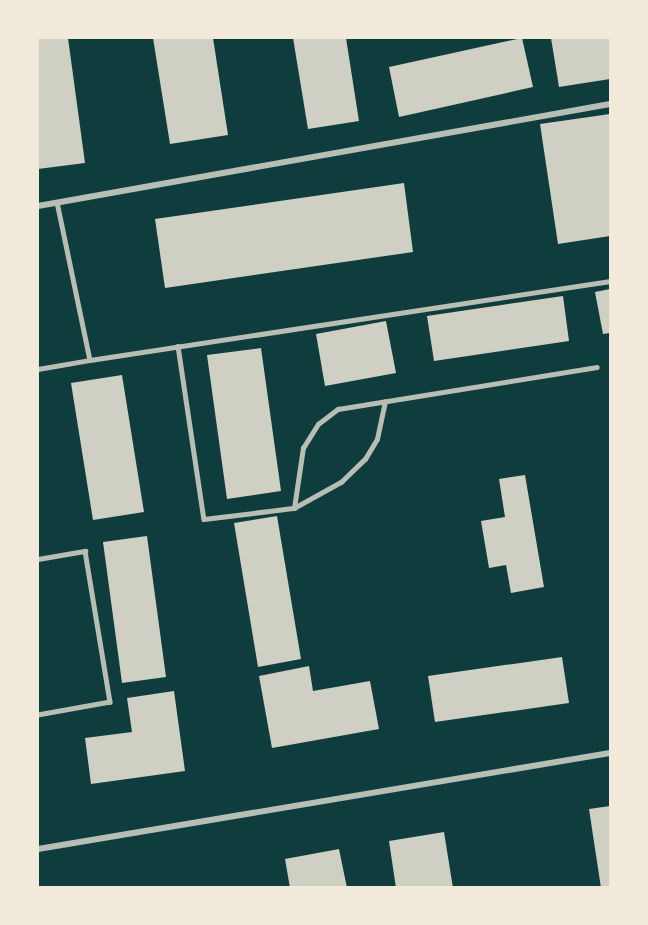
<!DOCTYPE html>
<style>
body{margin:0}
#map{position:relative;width:648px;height:925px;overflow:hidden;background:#0f3d3e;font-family:"DM Sans",sans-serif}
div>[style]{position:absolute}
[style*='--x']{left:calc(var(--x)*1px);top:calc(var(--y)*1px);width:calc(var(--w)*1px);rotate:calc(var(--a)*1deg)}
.building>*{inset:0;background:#cfcfc3}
.service>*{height:4.5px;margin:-2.25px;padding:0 2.25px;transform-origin:2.25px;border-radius:2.25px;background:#b8beb3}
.minor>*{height:6px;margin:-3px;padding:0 3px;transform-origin:3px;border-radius:3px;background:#b8beb3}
span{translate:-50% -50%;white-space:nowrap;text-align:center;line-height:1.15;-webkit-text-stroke:4.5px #f1e9da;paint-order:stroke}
.frame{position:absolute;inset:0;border:39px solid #f1e9da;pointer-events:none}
</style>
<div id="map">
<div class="building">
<i style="clip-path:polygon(38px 38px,68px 38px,85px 163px,38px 169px)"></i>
<i style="clip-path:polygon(153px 38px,213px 38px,228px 135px,170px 144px)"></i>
<i style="clip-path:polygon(293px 38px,346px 38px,359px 121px,308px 129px)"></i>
<i style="clip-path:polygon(522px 38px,533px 87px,399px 117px,389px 67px)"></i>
<i style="clip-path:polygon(551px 38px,610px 38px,610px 79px,559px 87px)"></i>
<i style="clip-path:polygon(610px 114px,610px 236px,558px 244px,540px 124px)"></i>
<i style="clip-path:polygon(404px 183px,413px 252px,165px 288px,155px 219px)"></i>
<i style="clip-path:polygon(610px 289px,610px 333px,603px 334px,595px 292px)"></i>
<i style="clip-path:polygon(563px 296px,569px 341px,434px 361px,427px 316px)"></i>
<i style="clip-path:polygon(386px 321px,396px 373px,325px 386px,316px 334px)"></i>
<i style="clip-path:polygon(261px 348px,281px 491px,227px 499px,207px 355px)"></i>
<i style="clip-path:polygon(122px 375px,144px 512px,93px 520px,71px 383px)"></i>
<i style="clip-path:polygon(525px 475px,544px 587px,511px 593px,506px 565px,489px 568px,481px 521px,505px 517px,499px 479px)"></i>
<i style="clip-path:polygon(277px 516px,301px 659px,258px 667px,234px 523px)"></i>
<i style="clip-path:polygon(147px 536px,166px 677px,122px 683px,103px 542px)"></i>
<i style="clip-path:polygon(562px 657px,569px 703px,435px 722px,428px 676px)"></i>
<i style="clip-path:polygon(309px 666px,313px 691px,370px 681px,379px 729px,272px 748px,259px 676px)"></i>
<i style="clip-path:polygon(174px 691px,185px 771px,91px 784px,85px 738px,132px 732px,127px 698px)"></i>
<i style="clip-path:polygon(610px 806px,610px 888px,601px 888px,589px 809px)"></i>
<i style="clip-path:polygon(444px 832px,453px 888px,396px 888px,389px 841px)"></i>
<i style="clip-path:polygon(339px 849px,347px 888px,290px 888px,285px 859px)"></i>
</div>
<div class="service">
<i style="--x:57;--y:202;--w:161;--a:78.2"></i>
<i style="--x:90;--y:360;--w:526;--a:-8.64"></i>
<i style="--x:178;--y:346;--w:175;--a:81.5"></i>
<i style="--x:204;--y:519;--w:91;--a:-7"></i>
<i style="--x:294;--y:508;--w:61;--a:-81.5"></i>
<i style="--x:303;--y:448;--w:28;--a:-58"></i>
<i style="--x:318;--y:424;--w:25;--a:-37"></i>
<i style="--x:338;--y:409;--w:262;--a:-9.2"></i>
<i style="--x:38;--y:369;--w:53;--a:-9.8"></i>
<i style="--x:294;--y:508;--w:54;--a:-29"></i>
<i style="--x:341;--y:482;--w:33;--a:-44"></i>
<i style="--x:365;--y:459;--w:23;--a:-59"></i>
<i style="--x:377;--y:439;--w:38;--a:-78"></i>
<i style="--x:38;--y:559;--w:48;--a:-9.7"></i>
<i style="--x:85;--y:551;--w:153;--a:80.6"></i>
<i style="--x:110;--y:702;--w:73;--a:169.8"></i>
</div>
<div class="minor">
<i style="--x:38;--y:206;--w:581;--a:-10.11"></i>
<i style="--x:38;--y:849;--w:580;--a:-9.53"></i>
</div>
<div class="frame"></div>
</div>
